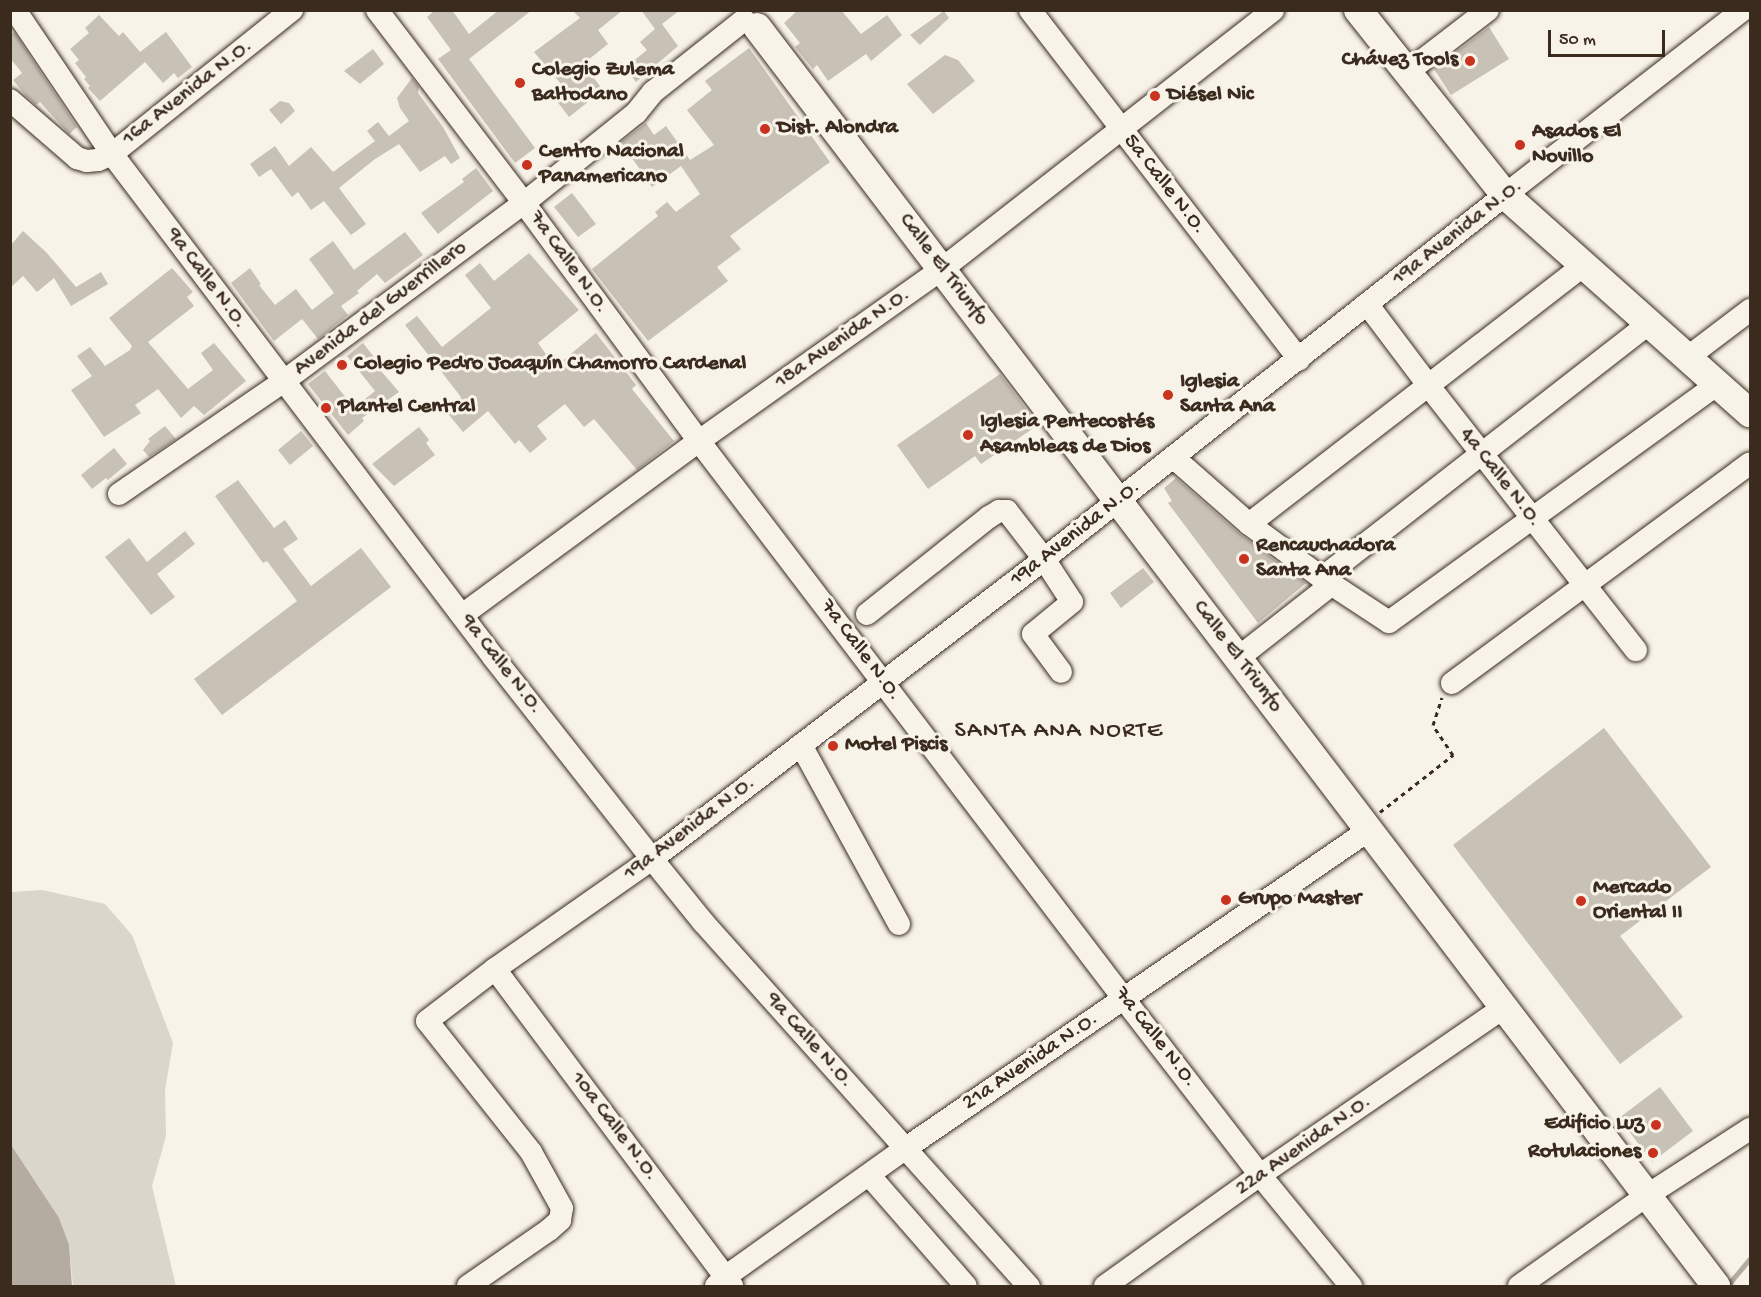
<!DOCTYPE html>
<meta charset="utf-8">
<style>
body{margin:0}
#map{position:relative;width:1761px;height:1297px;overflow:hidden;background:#f7f3e8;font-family:"Gochi Hand",sans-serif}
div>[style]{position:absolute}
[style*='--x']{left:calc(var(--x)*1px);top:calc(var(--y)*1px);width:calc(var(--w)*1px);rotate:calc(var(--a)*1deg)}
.green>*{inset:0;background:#dbd6cb}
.water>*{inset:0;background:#b4aca0}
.stream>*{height:4.5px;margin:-2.25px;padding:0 2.25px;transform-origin:2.25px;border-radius:2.25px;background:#b4aca0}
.building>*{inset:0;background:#c8c1b6}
.path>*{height:3px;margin-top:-1.5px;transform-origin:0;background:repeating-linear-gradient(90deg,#3b2a1e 0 4.5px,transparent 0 9px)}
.roads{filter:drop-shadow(0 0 2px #3b2a1e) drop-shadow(0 0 2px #3b2a1e)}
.minor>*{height:22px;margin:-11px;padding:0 11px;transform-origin:11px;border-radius:11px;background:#f7f3e8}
.major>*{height:28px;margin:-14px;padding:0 14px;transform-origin:14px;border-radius:14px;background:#f7f3e8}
.dots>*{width:16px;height:16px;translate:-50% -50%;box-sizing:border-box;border:3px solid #f7f3e8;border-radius:50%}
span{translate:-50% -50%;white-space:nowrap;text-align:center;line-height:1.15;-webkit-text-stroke:6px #f7f3e8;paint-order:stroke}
.poi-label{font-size:22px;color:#3b2a1e;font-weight:700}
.right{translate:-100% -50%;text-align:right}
.left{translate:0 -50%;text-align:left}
.street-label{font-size:22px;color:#3b2a1e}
.neighbourhood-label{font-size:24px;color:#3b2a1e;letter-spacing:1.5px}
.frame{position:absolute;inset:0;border:12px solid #3b2a1e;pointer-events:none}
.scale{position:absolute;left:1548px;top:30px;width:117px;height:27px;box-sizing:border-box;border:3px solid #3b2a1e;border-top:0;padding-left:8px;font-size:18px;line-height:21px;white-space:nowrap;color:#3b2a1e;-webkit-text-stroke:4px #f7f3e8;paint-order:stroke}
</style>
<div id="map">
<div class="green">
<i style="clip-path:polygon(42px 890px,105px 904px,132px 935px,173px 1043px,165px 1090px,166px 1136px,152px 1186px,176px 1286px,73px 1286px,69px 1245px,11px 1145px,11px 892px)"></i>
</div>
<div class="water">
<i style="clip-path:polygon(11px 1145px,59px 1218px,69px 1245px,72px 1286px,11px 1286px)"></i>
</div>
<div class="stream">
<i style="--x:1727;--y:1286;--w:35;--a:-50"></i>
</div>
<div class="building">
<i style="clip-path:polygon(435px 10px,452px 10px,469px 34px,499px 10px,532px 10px,469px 59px,535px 148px,515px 163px,438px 59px,451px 50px,427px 17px)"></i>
<i style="clip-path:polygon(572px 10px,623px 10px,598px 30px,608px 44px,583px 64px,603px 90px,569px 117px,556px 100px,567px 91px,534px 52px,580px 18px)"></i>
<i style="clip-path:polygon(641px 10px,680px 10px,662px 24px,678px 46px,636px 82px,625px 68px,647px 50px,640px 42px,655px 29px)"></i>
<i style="clip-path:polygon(798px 10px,841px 10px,861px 34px,887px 15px,902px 35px,871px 61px,866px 54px,828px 81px,817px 65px,813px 69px,795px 47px,800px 43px,784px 23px)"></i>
<i style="clip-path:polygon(944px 11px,949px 18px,920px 45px,910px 35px)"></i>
<i style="clip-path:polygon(99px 15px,119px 36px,123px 32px,140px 52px,166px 32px,192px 67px,178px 78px,174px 73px,163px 83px,145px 62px,100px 101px,88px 88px,90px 86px,84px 79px,86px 77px,75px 63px,79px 60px,70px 49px,89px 33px,85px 28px)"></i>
<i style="clip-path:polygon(1489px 27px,1509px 59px,1451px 95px,1434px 69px)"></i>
<i style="clip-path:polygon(14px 32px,77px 127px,69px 134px,40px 102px,36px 105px,26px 96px,13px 80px,22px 73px,10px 58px,10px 35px)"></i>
<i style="clip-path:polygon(749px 48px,830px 162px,730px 236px,741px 249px,717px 267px,728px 281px,648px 341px,592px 269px,658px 216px,655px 212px,667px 202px,676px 212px,700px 194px,681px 166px,652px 187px,621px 142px,646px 123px,654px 135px,666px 126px,690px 160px,714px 145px,687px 110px,712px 90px,705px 81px)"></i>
<i style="clip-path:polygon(373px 49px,384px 64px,360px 84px,344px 71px)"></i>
<i style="clip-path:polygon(945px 55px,958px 60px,975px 81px,933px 114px,907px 84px)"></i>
<i style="clip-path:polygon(412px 78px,419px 87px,418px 93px,443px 127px,460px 158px,451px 164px,445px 156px,420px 172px,399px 144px,375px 159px,339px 188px,366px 224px,351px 235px,324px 201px,311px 210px,298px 192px,292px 197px,271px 169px,259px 177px,250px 164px,275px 146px,289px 166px,311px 147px,333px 172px,375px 141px,367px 131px,378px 122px,389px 136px,409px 121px,400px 108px,397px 98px)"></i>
<i style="clip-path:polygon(280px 101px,289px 103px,295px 111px,281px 124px,269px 110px)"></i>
<i style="clip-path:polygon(476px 168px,493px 191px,438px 234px,421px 213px,464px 182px,462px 179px)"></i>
<i style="clip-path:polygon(572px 193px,596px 224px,578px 237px,554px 207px)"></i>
<i style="clip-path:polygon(23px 231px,46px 252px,76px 287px,101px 272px,108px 284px,71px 306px,54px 278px,37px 292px,23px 276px,10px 288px,10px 246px)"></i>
<i style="clip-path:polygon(405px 232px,423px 255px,385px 283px,377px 274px,357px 291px,359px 293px,341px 306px,348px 315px,318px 339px,302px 319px,274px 341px,231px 283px,250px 268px,261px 284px,259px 285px,275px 305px,296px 289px,312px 310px,334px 293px,309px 259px,333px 241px,354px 270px)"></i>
<i style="clip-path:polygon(529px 253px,579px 310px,538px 343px,555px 367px,596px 333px,636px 385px,632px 389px,674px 441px,637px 470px,594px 419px,584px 427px,565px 404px,537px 426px,547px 439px,530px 453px,519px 440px,515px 444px,488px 411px,463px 432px,445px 410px,461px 397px,405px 325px,417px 316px,442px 347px,491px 308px,465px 275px,480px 263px,494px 281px)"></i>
<i style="clip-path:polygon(172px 268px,193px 292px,187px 297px,194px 306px,148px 342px,188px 389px,213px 370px,201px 353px,214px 343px,246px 381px,204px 415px,194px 406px,181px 418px,158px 389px,135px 405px,141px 413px,104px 437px,71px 390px,92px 376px,77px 356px,90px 347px,105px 366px,130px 350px,132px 346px,109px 318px)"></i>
<i style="clip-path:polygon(363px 343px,378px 362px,375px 364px,399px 392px,362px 418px,364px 421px,348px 435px,308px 384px,325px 371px,354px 408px,375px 391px,347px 356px)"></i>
<i style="clip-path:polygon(1000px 374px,1038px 425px,981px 464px,975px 456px,928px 489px,897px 445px)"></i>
<i style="clip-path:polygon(165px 426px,176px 439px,149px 457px,143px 450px,150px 441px,148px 439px)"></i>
<i style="clip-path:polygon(419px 427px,429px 440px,426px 443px,435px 455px,394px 486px,372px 464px)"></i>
<i style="clip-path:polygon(301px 431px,313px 446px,290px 465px,278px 450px)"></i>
<i style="clip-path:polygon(114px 448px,127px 464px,108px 480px,106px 478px,92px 489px,81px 475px)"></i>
<i style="clip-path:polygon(1176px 478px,1241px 535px,1306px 583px,1258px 623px,1168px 503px,1172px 501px,1164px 488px)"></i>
<i style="clip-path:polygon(238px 480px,274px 528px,285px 520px,298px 539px,283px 549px,311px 586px,361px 548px,391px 587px,222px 715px,194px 679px,297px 601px,267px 561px,263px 563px,215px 496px)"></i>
<i style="clip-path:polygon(185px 531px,195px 544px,157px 574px,175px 597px,151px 615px,105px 557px,129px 538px,147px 562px)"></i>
<i style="clip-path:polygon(1143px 568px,1154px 582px,1121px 608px,1110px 593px)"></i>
<i style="clip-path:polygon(1604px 728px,1711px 867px,1620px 936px,1683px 1017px,1620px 1064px,1453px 845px)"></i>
<i style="clip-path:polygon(1660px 1087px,1693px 1131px,1652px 1162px,1619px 1118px)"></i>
</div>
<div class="path">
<i style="--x:1380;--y:812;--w:93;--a:-38"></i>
<i style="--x:1453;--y:755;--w:36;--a:-124"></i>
<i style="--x:1433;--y:725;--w:29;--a:-72"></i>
</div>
<div class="roads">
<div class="minor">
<i style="--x:15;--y:10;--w:174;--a:56"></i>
<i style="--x:112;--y:154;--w:632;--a:52.84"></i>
<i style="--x:494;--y:658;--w:256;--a:51.8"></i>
<i style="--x:652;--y:859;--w:81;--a:51"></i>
<i style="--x:703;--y:922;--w:489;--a:48.2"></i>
<i style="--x:377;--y:10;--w:243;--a:52.7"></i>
<i style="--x:524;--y:203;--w:295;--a:53.7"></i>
<i style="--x:699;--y:441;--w:701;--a:52.71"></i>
<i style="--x:1124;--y:999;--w:222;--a:52.3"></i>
<i style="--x:1260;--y:1175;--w:144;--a:50.7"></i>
<i style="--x:1030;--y:10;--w:441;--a:52.4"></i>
<i style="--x:1406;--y:73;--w:103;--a:-37.5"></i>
<i style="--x:10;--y:100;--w:89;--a:40.9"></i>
<i style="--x:77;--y:158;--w:10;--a:17"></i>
<i style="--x:87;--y:161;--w:11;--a:-5"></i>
<i style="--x:98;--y:160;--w:15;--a:-23"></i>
<i style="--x:112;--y:154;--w:231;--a:-38.7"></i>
<i style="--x:1367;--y:304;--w:101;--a:53"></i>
<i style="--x:1428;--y:385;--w:337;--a:51.9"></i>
<i style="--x:1688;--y:357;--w:78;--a:-37.2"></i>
<i style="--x:1174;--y:458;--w:100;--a:41.3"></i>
<i style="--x:1249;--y:524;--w:91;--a:36.5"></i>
<i style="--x:1322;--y:578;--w:80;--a:33.3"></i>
<i style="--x:1389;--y:622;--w:406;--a:-35.9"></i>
<i style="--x:119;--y:494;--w:200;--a:-34.4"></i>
<i style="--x:284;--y:381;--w:299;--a:-36.6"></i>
<i style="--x:524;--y:203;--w:144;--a:-38.8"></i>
<i style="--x:636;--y:113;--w:27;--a:-51"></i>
<i style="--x:653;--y:92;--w:116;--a:-38.4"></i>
<i style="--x:1249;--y:524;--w:423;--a:-37.7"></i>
<i style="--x:1322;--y:578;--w:415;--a:-37.9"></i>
<i style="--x:867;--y:614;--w:156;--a:-38.5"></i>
<i style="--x:989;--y:517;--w:12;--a:-31"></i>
<i style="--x:999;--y:511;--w:8;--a:0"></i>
<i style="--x:1007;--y:511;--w:61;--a:52.4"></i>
<i style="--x:1044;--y:559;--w:51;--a:56.9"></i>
<i style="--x:1072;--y:602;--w:50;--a:140.6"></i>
<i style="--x:1033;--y:634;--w:47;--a:53.6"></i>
<i style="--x:462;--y:615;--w:294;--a:-36.3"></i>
<i style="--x:699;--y:441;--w:298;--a:-35.3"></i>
<i style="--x:942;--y:269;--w:420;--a:-38"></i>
<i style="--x:1238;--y:658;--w:120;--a:-38.2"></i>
<i style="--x:1452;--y:683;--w:370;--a:-36.4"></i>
<i style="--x:801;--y:745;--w:204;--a:61.3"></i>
<i style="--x:495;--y:969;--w:396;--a:53.2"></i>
<i style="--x:869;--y:1175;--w:147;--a:48.9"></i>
<i style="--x:468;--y:1286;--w:98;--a:-34.7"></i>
<i style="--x:549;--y:1230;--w:15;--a:-42"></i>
<i style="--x:560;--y:1220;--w:12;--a:-81"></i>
<i style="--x:562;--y:1208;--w:64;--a:-119"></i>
<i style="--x:531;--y:1152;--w:167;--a:-128.4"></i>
<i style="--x:427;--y:1021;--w:86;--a:-37.4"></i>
<i style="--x:495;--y:969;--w:192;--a:-35"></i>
<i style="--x:652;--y:859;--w:494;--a:-37.4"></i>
<i style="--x:1044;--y:559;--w:587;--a:-38.29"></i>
<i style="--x:1505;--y:195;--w:301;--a:-37.9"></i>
<i style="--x:716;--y:1286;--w:13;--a:-45"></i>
<i style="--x:725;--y:1277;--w:222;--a:-35.5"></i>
<i style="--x:906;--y:1148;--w:562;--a:-34.48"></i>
<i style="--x:1105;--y:1286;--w:191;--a:-35.6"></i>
<i style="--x:1260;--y:1175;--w:296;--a:-34.5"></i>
<i style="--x:1519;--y:1286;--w:156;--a:-35.3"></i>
<i style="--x:1646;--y:1196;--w:124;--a:-32.8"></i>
</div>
<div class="major">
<i style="--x:1358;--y:10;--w:236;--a:51.5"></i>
<i style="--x:1505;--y:195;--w:328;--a:41.7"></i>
<i style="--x:757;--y:27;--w:1583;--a:52.7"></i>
</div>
</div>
<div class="dots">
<i style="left:1470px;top:61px;background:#c8321e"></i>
<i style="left:520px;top:83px;background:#c8321e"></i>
<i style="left:1155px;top:96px;background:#c8321e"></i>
<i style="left:765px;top:129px;background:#c8321e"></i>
<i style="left:1520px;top:145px;background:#c8321e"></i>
<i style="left:527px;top:165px;background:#c8321e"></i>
<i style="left:342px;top:365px;background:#c8321e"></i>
<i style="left:1168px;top:395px;background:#c8321e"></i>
<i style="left:326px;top:408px;background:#c8321e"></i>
<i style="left:968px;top:435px;background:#c8321e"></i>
<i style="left:1244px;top:559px;background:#c8321e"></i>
<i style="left:833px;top:746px;background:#c8321e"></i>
<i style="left:1226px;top:900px;background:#c8321e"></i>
<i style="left:1581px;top:901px;background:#c8321e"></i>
<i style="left:1656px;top:1125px;background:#c8321e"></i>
<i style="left:1653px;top:1153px;background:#c8321e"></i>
</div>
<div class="poi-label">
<span class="right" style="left:1458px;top:61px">Chávez Tools</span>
<span class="left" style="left:532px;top:83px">Colegio Zulema<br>Baltodano</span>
<span class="left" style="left:1167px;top:96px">Diésel Nic</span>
<span class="left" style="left:777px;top:129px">Dist. Alondra</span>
<span class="left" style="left:1532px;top:145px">Asados El<br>Novillo</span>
<span class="left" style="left:539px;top:165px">Centro Nacional<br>Panamericano</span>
<span class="left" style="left:354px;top:365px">Colegio Pedro Joaquín Chamorro Cardenal</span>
<span class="left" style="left:1180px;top:395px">Iglesia<br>Santa Ana</span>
<span class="left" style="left:338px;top:408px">Plantel Central</span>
<span class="left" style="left:980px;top:435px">Iglesia Pentecostés<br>Asambleas de Dios</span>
<span class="left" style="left:1256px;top:559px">Rencauchadora<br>Santa Ana</span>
<span class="left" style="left:845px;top:746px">Motel Piscis</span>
<span class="left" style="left:1593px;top:901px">Mercado<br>Oriental II</span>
<span class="left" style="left:1238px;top:900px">Grupo Master</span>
<span class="right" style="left:1644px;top:1125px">Edificio Luz</span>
<span class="right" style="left:1641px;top:1153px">Rotulaciones</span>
</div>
<div class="street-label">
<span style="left:188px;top:93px;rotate:-38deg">16a Avenida N.O.</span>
<span style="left:1164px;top:185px;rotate:52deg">5a Calle N.O.</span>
<span style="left:1458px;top:233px;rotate:-38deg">19a Avenida N.O.</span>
<span style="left:568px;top:263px;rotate:54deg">7a Calle N.O.</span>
<span style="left:943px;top:270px;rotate:53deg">Calle El Triunfo</span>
<span style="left:206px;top:279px;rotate:53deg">9a Calle N.O.</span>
<span style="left:381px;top:309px;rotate:-37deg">Avenida del Guerrillero</span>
<span style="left:843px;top:339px;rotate:-35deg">18a Avenida N.O.</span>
<span style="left:1500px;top:478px;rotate:52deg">4a Calle N.O.</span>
<span style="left:1076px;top:534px;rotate:-38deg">19a Avenida N.O.</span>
<span style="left:860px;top:651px;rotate:53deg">7a Calle N.O.</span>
<span style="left:1237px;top:657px;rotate:53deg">Calle El Triunfo</span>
<span style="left:501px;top:665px;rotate:52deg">9a Calle N.O.</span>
<span style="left:690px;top:829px;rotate:-37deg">19a Avenida N.O.</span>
<span style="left:1155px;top:1038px;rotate:52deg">7a Calle N.O.</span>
<span style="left:809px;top:1041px;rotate:48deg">9a Calle N.O.</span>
<span style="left:1031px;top:1062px;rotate:-34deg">21a Avenida N.O.</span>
<span style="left:614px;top:1127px;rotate:53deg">10a Calle N.O.</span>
<span style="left:1304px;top:1146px;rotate:-35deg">22a Avenida N.O.</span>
</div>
<div class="neighbourhood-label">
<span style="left:1059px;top:732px">SANTA ANA NORTE</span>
</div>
<div class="frame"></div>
<div class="scale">50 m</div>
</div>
